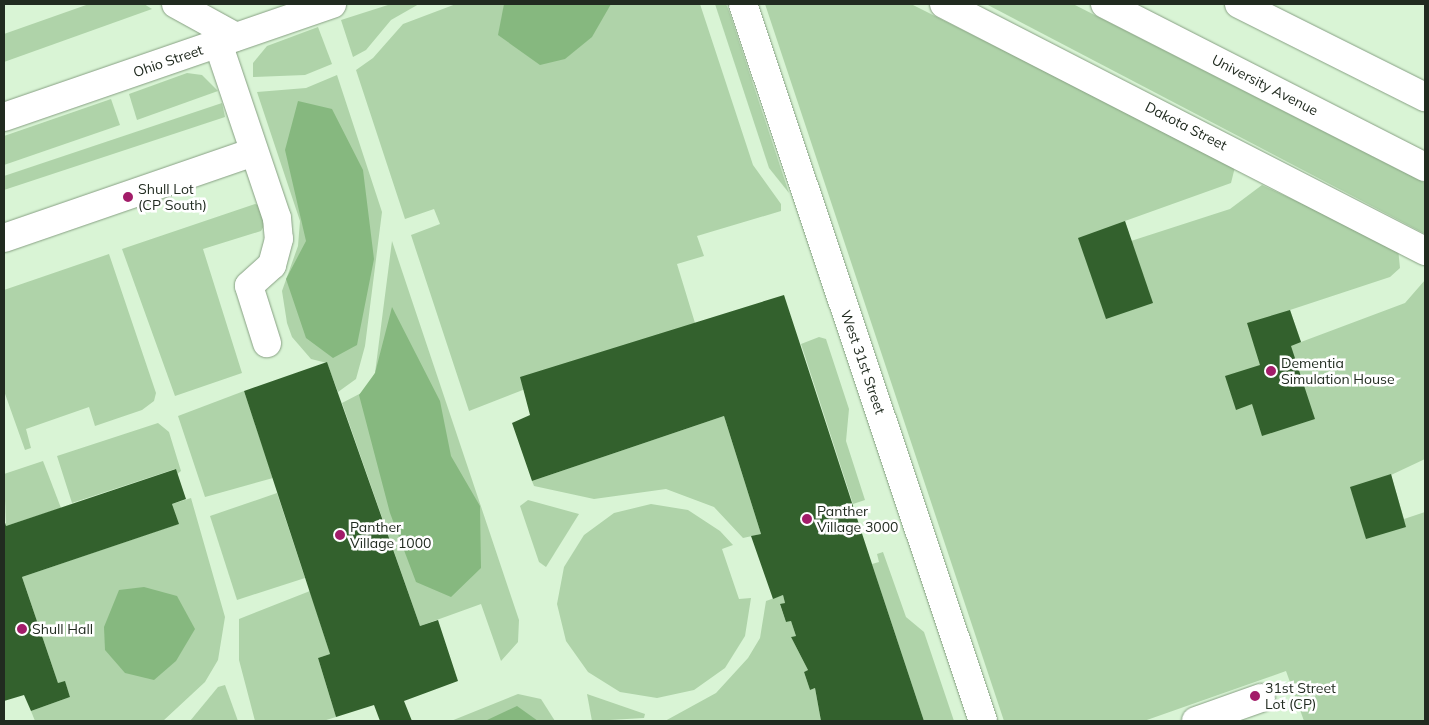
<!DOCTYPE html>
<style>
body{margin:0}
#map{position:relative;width:1429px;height:725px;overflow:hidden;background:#d9f4d5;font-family:Mulish,sans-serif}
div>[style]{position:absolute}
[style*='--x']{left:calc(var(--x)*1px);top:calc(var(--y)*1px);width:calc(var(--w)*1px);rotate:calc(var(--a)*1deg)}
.green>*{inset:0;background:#afd3a9}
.forest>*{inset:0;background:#86b87f}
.building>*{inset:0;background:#33612d}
.roads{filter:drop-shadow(0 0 1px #87a083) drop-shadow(0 0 1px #87a083)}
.minor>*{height:28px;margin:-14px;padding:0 14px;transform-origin:14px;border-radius:14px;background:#fff}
.major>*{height:28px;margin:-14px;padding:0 14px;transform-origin:14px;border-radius:14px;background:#fff}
.dots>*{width:14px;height:14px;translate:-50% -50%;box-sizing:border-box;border:2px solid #fff;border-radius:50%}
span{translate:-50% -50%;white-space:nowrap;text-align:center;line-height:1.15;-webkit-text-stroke:5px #fff;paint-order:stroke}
.street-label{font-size:14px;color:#212b20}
.poi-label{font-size:14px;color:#212b20}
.left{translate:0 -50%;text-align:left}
.frame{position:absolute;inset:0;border:5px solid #212b20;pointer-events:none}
</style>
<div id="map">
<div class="green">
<i style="clip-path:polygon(89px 4px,144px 4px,152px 9px,4px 62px,4px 34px)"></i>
<i style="clip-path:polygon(391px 4px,419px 4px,391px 20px,366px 50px,353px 57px,341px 20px)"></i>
<i style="clip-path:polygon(456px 4px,700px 4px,753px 165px,781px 204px,781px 211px,697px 236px,704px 256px,677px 264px,695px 323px,469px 411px,411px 235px,440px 224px,434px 209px,405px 219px,356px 70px,373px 58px,403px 24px)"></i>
<i style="clip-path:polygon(715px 4px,726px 4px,729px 11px,789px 193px,769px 168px)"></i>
<i style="clip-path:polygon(765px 4px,911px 4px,1235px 167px,1231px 183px,1125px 221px,1131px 241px,1230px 209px,1262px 185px,1398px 248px,1400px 268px,1390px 277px,1290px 310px,1301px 342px,1405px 303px,1425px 280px,1425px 459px,1391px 475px,1404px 519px,1425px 512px,1425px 721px,1304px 721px,1286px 671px,1144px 721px,1004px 721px)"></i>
<i style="clip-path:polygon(986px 4px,1073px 4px,1425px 183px,1425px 234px)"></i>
<i style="clip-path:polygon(318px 27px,332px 64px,305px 75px,253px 77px,253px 63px,267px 46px)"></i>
<i style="clip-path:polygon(187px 73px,202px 75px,218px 91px,137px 120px,129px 94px)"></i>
<i style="clip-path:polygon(337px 75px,382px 212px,365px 346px,356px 379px,338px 392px,327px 363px,311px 359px,292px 337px,287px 323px,282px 291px,298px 246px,300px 221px,257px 92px,306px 88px)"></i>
<i style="clip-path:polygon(111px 99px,120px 125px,4px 165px,4px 136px)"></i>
<i style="clip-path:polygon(222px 103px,225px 117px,4px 190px,4px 176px)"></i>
<i style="clip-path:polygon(255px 204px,262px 206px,267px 221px,261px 231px,203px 249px,242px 373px,175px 396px,122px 249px)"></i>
<i style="clip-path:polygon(392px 241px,519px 620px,518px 642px,501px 661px,481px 604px,420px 626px,342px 403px,365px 391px,375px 373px)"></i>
<i style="clip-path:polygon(109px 254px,156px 393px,154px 401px,142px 410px,95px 426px,89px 407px,26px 429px,31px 448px,25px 450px,4px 391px,4px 290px)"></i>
<i style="clip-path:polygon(819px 337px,826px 339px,849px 409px,846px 441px,865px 500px,853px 504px,801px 344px)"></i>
<i style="clip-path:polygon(244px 391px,273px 478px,205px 497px,178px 416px)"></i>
<i style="clip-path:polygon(724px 416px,761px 534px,743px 538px,714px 507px,666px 489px,594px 499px,534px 486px,532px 481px)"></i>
<i style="clip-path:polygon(158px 423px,169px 432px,181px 471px,177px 474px,175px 469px,72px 503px,57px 456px)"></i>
<i style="clip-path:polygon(43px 461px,61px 508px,6px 526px,4px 474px)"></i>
<i style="clip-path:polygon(277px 493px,305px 578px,237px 600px,210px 516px)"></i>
<i style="clip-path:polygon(191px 498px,225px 617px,218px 660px,205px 682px,163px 721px,35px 721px,31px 711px,70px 697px,65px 682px,58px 683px,22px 577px,178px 524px,172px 504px)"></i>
<i style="clip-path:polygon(528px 500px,579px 514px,546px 567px,539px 562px,520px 506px)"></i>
<i style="clip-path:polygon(651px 504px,688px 510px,720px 531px,733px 545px,722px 549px,739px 599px,751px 598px,745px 636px,725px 668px,694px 690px,657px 698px,620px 692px,588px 672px,566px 641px,557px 604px,564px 567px,584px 535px,614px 513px)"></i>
<i style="clip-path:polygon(883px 552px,906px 617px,924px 632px,954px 721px,924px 721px,872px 564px,879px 562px,877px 554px)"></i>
<i style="clip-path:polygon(310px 591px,330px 654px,318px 658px,336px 717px,323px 721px,255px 721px,239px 660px,239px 619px)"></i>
<i style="clip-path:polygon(783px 595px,785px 603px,780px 605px,786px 622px,791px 621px,796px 636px,791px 637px,808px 670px,804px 672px,810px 690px,815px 688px,821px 721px,665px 721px,716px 693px,748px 658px,760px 638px,766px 601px)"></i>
<i style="clip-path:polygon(225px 685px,238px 721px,190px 721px,218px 687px)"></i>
<i style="clip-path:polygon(518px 694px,541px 699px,555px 721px,451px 721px)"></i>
<i style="clip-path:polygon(587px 694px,645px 714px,644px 718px,592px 721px)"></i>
</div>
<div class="forest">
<i style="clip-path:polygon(504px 4px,611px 4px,592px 37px,565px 59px,540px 65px,498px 35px)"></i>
<i style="clip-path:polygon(298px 101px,332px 109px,363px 170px,374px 259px,357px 345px,333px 358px,306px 338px,286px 279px,306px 241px,285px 150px)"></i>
<i style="clip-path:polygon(392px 307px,440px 401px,451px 456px,480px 506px,481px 568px,451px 597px,416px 582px,390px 513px,359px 395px,375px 373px)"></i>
<i style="clip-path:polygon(144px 587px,177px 596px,195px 629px,176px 661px,154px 680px,125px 673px,105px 650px,104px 627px,119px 590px)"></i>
<i style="clip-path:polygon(517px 706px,538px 721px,485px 721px)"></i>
</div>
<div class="building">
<i style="clip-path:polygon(1125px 221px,1153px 303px,1106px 319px,1078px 238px)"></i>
<i style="clip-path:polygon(784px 295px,872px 564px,924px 721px,821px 721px,815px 688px,810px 690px,804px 672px,808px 670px,791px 637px,796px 636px,791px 621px,786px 622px,780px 604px,785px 603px,783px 595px,773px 599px,751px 536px,761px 534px,724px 416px,532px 481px,512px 423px,530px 415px,520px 377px)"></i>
<i style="clip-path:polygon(1290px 310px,1301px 342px,1291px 346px,1315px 419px,1262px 436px,1252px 404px,1236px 410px,1225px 376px,1260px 365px,1247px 323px)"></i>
<i style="clip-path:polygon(327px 362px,420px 626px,438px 620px,458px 681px,404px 701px,412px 721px,380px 721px,374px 705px,336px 717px,318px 658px,330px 654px,244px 391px)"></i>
<i style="clip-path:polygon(176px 469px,186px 499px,172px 504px,179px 524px,22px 577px,58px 683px,65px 681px,70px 697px,31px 711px,24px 695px,4px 701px,4px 519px,6px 526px)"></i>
<i style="clip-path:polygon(1391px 474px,1406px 527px,1366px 539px,1350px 487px)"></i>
</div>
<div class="roads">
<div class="minor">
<i style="--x:176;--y:4;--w:68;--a:28.8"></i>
<i style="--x:743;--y:4;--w:756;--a:71.49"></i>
<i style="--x:944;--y:4;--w:541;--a:27.18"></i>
<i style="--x:218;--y:43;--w:185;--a:71.4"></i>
<i style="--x:277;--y:218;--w:21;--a:85"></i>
<i style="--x:279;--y:239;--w:27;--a:105"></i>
<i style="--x:272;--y:265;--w:31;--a:138"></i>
<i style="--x:249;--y:286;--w:60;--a:72.5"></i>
<i style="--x:4;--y:117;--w:347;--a:-19"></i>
<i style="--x:4;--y:238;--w:264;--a:-19"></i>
<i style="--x:1196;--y:721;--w:69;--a:-19.5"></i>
</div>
<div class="major">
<i style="--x:1105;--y:4;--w:359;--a:27"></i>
<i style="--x:1239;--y:4;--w:208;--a:26.6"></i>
</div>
</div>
<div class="dots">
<i style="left:128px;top:197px;background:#a21c69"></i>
<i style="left:1271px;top:371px;background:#a21c69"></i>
<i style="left:807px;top:519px;background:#a21c69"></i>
<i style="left:340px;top:535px;background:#a21c69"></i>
<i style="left:22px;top:629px;background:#a21c69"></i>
<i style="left:1255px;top:696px;background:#a21c69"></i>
</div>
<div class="street-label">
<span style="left:168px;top:61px;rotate:-19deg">Ohio Street</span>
<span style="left:1265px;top:85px;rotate:27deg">University Avenue</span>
<span style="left:1186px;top:126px;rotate:27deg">Dakota Street</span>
<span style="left:863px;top:362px;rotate:71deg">West 31st Street</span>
</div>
<div class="poi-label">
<span class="left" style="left:138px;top:197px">Shull Lot<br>(CP South)</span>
<span class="left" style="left:1281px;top:371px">Dementia<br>Simulation House</span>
<span class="left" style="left:817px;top:519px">Panther<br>Village 3000</span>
<span class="left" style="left:350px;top:535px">Panther<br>Village 1000</span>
<span class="left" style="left:32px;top:629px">Shull Hall</span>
<span class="left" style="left:1265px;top:696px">31st Street<br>Lot (CP)</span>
</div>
<div class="frame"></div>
</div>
